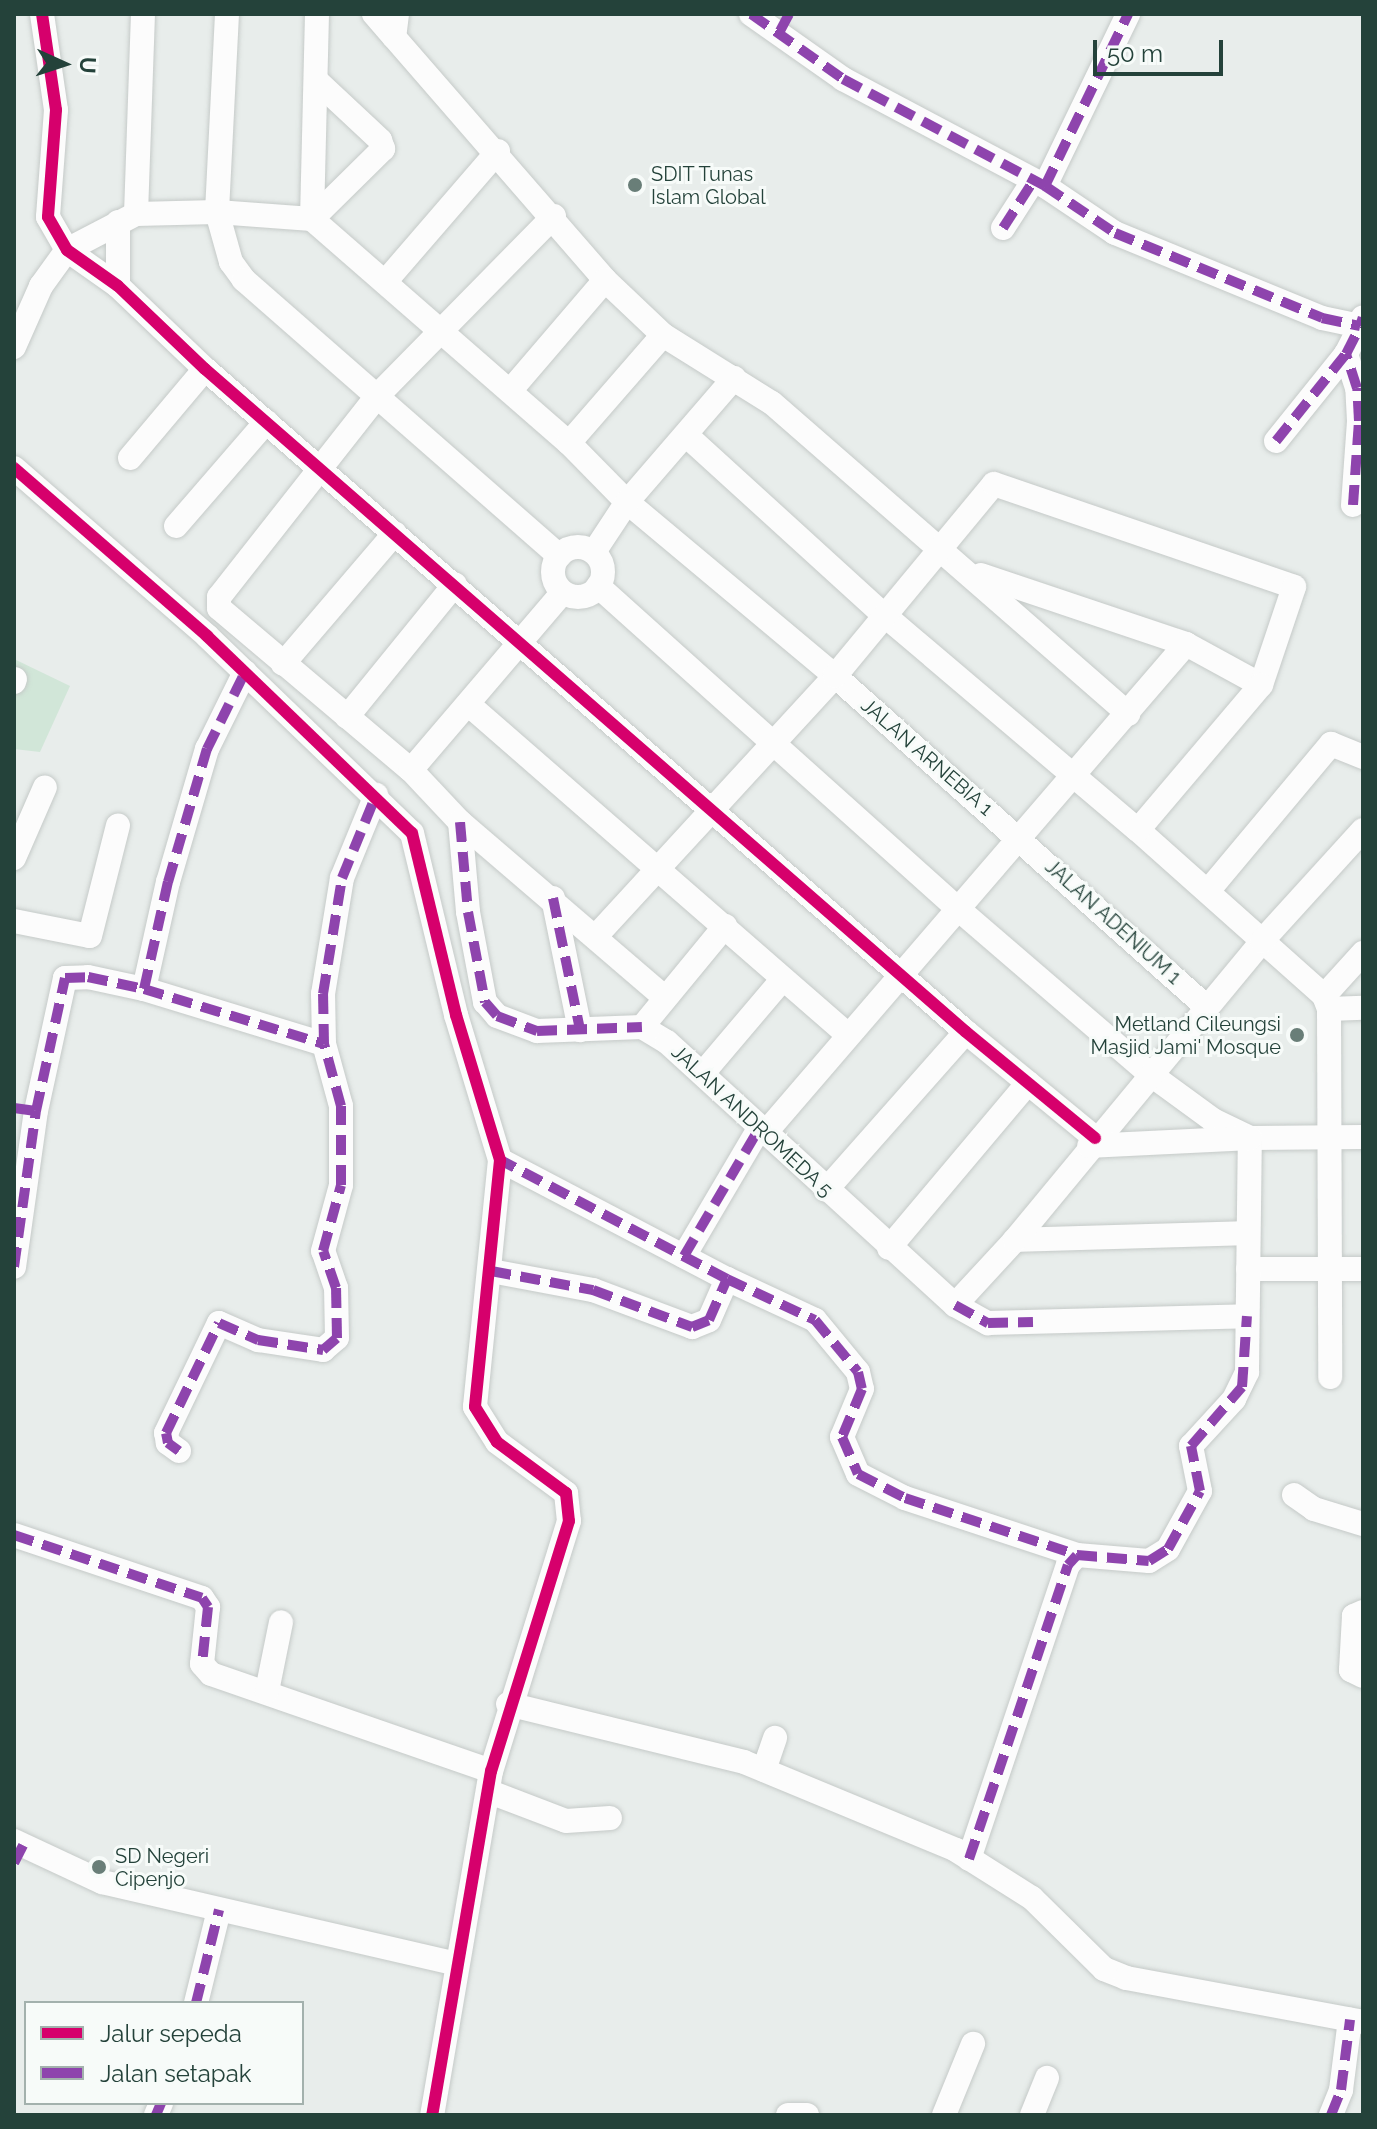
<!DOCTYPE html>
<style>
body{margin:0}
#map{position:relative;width:1377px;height:2129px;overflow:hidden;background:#e8edeb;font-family:Raleway,sans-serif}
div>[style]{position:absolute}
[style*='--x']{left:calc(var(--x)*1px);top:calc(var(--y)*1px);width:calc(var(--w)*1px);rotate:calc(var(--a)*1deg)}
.green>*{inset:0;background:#d1e6d8}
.roads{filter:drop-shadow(0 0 2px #c5cac8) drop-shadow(0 0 2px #c5cac8)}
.minor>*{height:24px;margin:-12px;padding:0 12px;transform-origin:12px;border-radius:12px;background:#fcfcfc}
.minor>.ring{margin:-12px;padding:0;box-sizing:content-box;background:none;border:24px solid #fcfcfc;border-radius:50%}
.quiet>*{height:10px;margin-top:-5px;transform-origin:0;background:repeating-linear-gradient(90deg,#8e44ad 0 20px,transparent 0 30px)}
.cycleway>*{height:12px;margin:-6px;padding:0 6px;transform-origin:6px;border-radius:6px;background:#d6006c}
.dots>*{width:22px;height:22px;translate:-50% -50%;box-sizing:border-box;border:4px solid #f7fbf9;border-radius:50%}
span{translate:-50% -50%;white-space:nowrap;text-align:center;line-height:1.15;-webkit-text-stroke:6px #f7fbf9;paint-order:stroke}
.poi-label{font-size:20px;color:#24423a}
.left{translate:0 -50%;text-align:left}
.right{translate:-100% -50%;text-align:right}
.street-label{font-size:20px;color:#24423a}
.frame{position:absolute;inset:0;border:16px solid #24423a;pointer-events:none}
.legend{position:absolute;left:24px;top:2001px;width:280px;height:104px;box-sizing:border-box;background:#f7fbf9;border:2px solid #a3b1ad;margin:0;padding:10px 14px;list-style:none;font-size:24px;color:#24423a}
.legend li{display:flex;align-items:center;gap:16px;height:40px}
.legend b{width:40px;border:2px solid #a3b1ad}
.north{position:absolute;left:24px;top:24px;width:80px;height:80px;-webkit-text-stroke:6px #f7fbf9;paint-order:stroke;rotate:93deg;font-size:22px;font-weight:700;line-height:32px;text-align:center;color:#24423a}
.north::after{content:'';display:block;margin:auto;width:28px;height:36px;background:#24423a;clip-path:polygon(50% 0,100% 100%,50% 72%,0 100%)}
.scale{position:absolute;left:1093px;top:40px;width:130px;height:36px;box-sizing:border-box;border:4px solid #24423a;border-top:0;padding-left:10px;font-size:24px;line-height:28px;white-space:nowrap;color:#24423a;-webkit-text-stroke:6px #f7fbf9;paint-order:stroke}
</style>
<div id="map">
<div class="green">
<i style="clip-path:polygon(14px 659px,70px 686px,40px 752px,14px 749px)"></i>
</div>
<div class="roads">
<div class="minor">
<i style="--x:42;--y:14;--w:97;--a:81.7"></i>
<i style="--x:56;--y:110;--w:107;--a:94.3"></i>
<i style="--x:48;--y:217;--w:38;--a:60"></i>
<i style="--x:67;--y:250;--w:62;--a:35.2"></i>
<i style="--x:118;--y:286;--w:120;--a:43.7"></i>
<i style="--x:205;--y:369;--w:1009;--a:41.06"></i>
<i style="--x:966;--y:1032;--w:167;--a:39.4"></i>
<i style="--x:227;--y:14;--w:198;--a:92.9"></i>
<i style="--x:217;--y:212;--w:52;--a:74.4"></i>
<i style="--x:231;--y:262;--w:22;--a:54"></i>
<i style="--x:244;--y:280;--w:419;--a:41.2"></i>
<i style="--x:317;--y:14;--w:205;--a:91.4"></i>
<i style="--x:312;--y:219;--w:341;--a:41.1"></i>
<i style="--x:569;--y:443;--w:83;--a:45.5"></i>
<i style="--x:627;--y:502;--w:271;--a:39.9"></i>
<i style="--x:835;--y:676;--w:497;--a:41.7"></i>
<i style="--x:374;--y:14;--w:30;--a:49"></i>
<i style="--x:397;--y:14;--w:23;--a:97"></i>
<i style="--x:394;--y:37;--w:322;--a:49"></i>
<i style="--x:605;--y:280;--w:80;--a:43.5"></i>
<i style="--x:663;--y:335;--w:128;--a:32"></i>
<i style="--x:772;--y:403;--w:473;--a:41.1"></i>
<i style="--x:751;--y:14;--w:113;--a:35.2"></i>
<i style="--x:843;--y:79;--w:229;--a:27.9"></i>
<i style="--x:1045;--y:186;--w:84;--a:33.9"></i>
<i style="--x:1115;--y:233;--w:224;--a:22.3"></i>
<i style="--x:1322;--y:318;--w:39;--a:12"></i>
<i style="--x:1360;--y:326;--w:9;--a:-72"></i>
<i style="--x:1045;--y:186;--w:191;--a:-64.2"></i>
<i style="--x:136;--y:214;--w:200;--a:-88"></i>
<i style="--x:554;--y:216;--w:251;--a:134.5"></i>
<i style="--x:378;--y:395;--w:257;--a:128.2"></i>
<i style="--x:219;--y:597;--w:11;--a:90"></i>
<i style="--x:219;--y:608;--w:251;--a:40.2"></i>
<i style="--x:411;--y:770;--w:71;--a:46.7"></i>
<i style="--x:460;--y:822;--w:270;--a:40.6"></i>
<i style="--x:1003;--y:228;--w:54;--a:-57.2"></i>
<i style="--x:385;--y:282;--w:173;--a:-49.2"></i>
<i style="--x:118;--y:286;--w:64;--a:-90"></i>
<i style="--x:14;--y:347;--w:67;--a:-66.1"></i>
<i style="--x:41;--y:286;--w:44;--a:-54.2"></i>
<i style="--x:67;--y:250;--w:78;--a:-27.6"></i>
<i style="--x:136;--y:214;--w:81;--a:-1.4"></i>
<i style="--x:217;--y:212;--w:95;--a:4.2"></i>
<i style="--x:312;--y:219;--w:100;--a:-44.6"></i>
<i style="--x:383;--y:149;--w:9;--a:-108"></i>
<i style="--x:380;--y:140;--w:85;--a:-136.9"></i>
<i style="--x:510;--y:391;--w:146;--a:-49.4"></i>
<i style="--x:686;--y:435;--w:266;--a:42.3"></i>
<i style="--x:883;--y:614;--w:334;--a:40.3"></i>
<i style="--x:1138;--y:830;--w:249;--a:41.7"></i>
<i style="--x:1324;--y:996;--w:14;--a:69"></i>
<i style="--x:1329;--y:1009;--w:368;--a:89.8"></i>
<i style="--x:1276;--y:441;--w:112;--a:-51.2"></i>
<i style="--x:569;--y:443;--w:143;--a:-49"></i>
<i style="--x:130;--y:458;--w:116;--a:-49.9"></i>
<i style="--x:14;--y:468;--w:256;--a:41"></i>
<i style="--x:207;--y:636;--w:284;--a:43.9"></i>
<i style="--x:412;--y:833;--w:187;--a:76.4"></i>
<i style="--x:456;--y:1015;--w:152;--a:73.1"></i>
<i style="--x:500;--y:1160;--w:248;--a:95.8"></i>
<i style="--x:475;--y:1407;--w:41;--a:57.8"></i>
<i style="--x:497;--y:1442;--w:86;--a:36.5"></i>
<i style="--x:566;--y:1493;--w:28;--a:84"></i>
<i style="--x:569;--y:1521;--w:262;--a:107.3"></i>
<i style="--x:491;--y:1771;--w:349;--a:99.7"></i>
<i style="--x:1353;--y:505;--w:84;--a:-85.9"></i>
<i style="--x:1359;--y:421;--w:33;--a:-93"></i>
<i style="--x:1357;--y:388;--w:36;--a:-108"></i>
<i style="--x:1346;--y:354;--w:31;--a:-63"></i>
<i style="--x:176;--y:526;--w:138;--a:-49.1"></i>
<i class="ring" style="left:553px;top:547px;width:26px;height:26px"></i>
<i style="--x:594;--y:552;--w:60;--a:-56.6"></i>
<i style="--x:627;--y:502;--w:164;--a:-49.2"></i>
<i style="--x:981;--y:575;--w:216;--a:18.6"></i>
<i style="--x:1186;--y:644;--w:85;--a:28.7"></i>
<i style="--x:598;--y:586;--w:482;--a:41.9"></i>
<i style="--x:957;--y:908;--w:255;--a:40.7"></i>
<i style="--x:1150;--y:1074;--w:78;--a:36.1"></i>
<i style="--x:1213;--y:1120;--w:41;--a:25.9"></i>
<i style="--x:1250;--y:1138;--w:113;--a:-0.5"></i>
<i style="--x:283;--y:664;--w:172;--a:-49.5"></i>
<i style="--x:14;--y:682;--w:3;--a:-72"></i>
<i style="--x:468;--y:704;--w:504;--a:41.06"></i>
<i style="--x:347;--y:717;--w:171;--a:-50.9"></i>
<i style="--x:411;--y:770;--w:234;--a:-49.5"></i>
<i style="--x:460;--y:822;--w:90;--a:84.9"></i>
<i style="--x:468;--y:912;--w:92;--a:79.3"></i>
<i style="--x:485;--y:1002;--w:18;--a:49"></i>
<i style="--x:497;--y:1016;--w:43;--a:20.6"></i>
<i style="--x:537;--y:1031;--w:105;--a:-2.2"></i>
<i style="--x:642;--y:1027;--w:29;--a:31"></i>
<i style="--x:667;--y:1042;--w:390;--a:42.4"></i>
<i style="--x:955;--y:1305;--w:38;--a:29"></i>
<i style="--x:988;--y:1323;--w:259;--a:-1.5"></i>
<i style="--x:14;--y:858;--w:77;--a:-66.4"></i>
<i style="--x:1208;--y:891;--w:192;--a:-50.1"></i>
<i style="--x:1331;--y:744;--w:35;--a:22"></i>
<i style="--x:553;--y:898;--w:135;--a:78.4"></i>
<i style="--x:14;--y:921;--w:77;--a:11.2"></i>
<i style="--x:90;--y:936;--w:114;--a:-75.8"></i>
<i style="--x:597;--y:935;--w:352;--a:-47.4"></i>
<i style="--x:835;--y:676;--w:249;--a:-50.4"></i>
<i style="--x:994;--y:484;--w:317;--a:18.9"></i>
<i style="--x:1294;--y:587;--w:103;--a:108.6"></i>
<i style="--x:1261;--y:685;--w:190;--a:130.3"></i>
<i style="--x:144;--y:989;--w:110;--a:-77.4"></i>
<i style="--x:168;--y:882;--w:139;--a:-73.7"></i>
<i style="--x:207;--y:749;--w:86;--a:-63.7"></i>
<i style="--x:1324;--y:996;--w:58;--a:-47.8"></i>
<i style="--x:1329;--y:1009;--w:34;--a:-2"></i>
<i style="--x:642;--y:1027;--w:131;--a:-50.6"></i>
<i style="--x:703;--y:1073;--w:122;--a:-49.7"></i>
<i style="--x:766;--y:1132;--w:644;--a:-49.28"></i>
<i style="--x:826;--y:1190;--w:211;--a:-48.5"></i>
<i style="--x:1015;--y:1240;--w:233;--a:-1.7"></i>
<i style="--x:889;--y:1248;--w:216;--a:-49.9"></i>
<i style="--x:684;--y:1256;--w:150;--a:-59.5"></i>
<i style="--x:14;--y:1267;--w:158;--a:-82"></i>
<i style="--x:36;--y:1111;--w:136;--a:-77.7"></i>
<i style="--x:65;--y:978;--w:23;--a:-2"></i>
<i style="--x:88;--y:977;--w:57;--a:12.1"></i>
<i style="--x:144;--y:989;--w:188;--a:17"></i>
<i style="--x:1248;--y:1269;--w:115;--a:0"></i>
<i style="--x:491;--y:1271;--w:104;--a:10.6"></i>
<i style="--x:593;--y:1290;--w:106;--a:20.5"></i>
<i style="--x:692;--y:1327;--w:18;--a:-22"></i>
<i style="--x:709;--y:1320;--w:45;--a:-66.3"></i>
<i style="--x:727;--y:1279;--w:256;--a:-152.3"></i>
<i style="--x:727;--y:1279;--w:97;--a:25"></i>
<i style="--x:815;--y:1320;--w:67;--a:50.4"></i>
<i style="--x:858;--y:1372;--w:17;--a:77"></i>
<i style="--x:862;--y:1389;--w:52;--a:112.6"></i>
<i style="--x:842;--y:1437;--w:40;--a:66.6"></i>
<i style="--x:858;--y:1474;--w:53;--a:27.1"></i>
<i style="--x:905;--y:1498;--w:181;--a:18.3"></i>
<i style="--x:955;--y:1305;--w:88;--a:-47.3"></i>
<i style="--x:1015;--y:1240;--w:388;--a:-50.4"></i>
<i style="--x:1262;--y:941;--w:150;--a:-47.7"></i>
<i style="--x:179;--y:1451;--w:14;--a:-144"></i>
<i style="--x:168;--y:1443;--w:10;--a:-101"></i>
<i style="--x:166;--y:1433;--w:122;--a:-64.3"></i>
<i style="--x:219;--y:1323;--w:43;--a:23.6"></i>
<i style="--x:258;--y:1340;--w:66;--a:8.7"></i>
<i style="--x:323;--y:1350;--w:18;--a:-41"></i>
<i style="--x:337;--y:1338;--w:50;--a:-91.1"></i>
<i style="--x:336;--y:1288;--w:39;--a:-109"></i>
<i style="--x:323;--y:1251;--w:68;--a:-74.7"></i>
<i style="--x:341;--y:1185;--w:79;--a:-90"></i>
<i style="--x:341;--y:1106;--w:64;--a:-105.3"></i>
<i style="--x:324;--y:1044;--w:50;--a:-91.1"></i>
<i style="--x:323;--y:994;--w:118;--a:-80.7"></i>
<i style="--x:342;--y:878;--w:90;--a:-67.7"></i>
<i style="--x:1294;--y:1495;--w:24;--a:35"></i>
<i style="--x:1314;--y:1509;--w:51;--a:17"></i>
<i style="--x:14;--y:1535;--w:198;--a:18.5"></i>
<i style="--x:202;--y:1598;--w:11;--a:56"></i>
<i style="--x:208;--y:1607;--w:57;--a:96"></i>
<i style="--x:202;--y:1664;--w:13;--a:48"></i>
<i style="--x:211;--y:1674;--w:296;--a:19.1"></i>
<i style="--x:1363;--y:1612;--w:10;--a:156"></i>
<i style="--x:1354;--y:1616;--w:54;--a:93.2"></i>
<i style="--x:1351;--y:1670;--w:13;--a:27"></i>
<i style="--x:267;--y:1691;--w:70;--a:-78.5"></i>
<i style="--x:508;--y:1704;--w:243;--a:13.8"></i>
<i style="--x:744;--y:1762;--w:230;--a:22.5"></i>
<i style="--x:956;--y:1850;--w:90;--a:32.3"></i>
<i style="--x:1032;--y:1898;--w:101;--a:44.6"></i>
<i style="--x:1104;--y:1969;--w:24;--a:22"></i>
<i style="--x:1126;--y:1978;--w:241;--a:10.5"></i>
<i style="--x:764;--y:1770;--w:34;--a:-71"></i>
<i style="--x:490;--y:1792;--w:81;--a:20.9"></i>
<i style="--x:566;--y:1821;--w:44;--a:-3.9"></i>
<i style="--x:14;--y:1841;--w:97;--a:25"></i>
<i style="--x:102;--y:1882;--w:364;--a:13"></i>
<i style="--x:969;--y:1859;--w:310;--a:-71.4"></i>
<i style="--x:1068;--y:1565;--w:13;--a:-48"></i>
<i style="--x:1077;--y:1555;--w:72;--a:4.8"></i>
<i style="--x:1149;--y:1561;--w:22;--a:-32"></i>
<i style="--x:1168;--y:1549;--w:66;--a:-61.1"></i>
<i style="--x:1200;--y:1491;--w:46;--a:-101.3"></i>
<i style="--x:1191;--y:1446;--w:64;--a:-47.5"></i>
<i style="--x:1234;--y:1399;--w:30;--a:-64"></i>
<i style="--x:1247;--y:1372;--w:234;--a:-89.3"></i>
<i style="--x:1250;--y:1138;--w:161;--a:177.2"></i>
<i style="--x:196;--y:2003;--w:96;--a:-76.1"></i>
<i style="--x:156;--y:2115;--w:13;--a:-67"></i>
<i style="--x:788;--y:2115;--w:19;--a:0"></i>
<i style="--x:944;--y:2115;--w:77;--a:-67.8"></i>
<i style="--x:1032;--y:2115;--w:40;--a:-68"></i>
<i style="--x:1331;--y:2115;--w:27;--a:-68"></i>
<i style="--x:1341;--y:2090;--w:71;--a:-82.7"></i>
</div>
</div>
<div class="quiet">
<i style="--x:751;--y:14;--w:113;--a:35.2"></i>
<i style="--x:843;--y:79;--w:229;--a:27.9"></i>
<i style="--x:1045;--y:186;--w:84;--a:33.9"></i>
<i style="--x:1115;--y:233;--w:224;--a:22.3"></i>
<i style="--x:1322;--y:318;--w:39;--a:12"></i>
<i style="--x:1360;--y:326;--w:9;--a:-72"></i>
<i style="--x:780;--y:31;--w:19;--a:-62"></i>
<i style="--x:1045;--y:186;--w:191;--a:-64.2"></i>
<i style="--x:1003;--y:228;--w:54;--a:-57.2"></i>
<i style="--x:1276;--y:441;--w:112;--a:-51.2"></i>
<i style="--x:1353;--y:505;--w:84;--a:-85.9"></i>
<i style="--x:1359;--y:421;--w:33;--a:-93"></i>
<i style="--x:1357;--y:388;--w:36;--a:-108"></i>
<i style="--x:1346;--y:354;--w:31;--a:-63"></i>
<i style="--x:460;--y:822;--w:90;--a:84.9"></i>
<i style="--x:468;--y:912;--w:92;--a:79.3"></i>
<i style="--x:485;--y:1002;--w:18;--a:49"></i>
<i style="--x:497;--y:1016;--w:43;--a:20.6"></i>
<i style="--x:537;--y:1031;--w:105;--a:-2.2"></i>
<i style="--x:553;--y:898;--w:135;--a:78.4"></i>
<i style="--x:144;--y:989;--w:110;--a:-77.4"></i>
<i style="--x:168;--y:882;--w:139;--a:-73.7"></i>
<i style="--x:207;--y:749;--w:86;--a:-63.7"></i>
<i style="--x:14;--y:1108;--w:22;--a:8"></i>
<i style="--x:684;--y:1256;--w:150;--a:-59.5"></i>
<i style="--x:14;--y:1267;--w:158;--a:-82"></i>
<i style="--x:36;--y:1111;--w:136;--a:-77.7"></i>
<i style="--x:65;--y:978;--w:23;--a:-2"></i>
<i style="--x:88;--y:977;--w:57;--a:12.1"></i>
<i style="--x:144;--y:989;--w:188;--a:17"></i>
<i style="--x:491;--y:1271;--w:104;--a:10.6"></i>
<i style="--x:593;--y:1290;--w:106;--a:20.5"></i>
<i style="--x:692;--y:1327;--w:18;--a:-22"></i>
<i style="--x:709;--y:1320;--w:45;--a:-66.3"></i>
<i style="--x:727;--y:1279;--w:256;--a:-152.3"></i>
<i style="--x:727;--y:1279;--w:97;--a:25"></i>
<i style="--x:815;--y:1320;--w:67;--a:50.4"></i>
<i style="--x:858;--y:1372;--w:17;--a:77"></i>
<i style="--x:862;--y:1389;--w:52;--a:112.6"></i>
<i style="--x:842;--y:1437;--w:40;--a:66.6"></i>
<i style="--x:858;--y:1474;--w:53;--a:27.1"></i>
<i style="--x:905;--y:1498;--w:181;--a:18.3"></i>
<i style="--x:955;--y:1305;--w:38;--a:29"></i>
<i style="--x:988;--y:1323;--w:45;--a:-1.3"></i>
<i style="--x:179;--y:1451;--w:14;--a:-144"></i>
<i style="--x:168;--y:1443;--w:10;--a:-101"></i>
<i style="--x:166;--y:1433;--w:122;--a:-64.3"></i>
<i style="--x:219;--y:1323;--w:43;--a:23.6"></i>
<i style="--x:258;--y:1340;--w:66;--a:8.7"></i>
<i style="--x:323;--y:1350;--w:18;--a:-41"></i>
<i style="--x:337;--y:1338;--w:50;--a:-91.1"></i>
<i style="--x:336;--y:1288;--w:39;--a:-109"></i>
<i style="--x:323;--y:1251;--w:68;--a:-74.7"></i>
<i style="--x:341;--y:1185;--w:79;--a:-90"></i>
<i style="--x:341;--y:1106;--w:64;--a:-105.3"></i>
<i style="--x:324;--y:1044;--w:50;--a:-91.1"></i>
<i style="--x:323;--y:994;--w:118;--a:-80.7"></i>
<i style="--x:342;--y:878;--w:90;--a:-67.7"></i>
<i style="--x:14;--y:1535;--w:198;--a:18.5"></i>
<i style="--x:202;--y:1598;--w:11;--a:56"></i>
<i style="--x:208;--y:1607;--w:57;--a:96"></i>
<i style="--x:969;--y:1859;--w:310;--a:-71.4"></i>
<i style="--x:1068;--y:1565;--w:13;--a:-48"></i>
<i style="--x:1077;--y:1555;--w:72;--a:4.8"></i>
<i style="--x:1149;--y:1561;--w:22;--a:-32"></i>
<i style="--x:1168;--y:1549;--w:66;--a:-61.1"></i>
<i style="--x:1200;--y:1491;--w:46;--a:-101.3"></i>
<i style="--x:1191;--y:1446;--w:78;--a:-49.2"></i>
<i style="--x:1242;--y:1387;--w:71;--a:-86"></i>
<i style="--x:14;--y:1863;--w:20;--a:-63"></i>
<i style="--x:196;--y:2003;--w:96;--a:-76.1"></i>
<i style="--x:156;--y:2115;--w:13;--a:-67"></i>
<i style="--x:1331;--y:2115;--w:27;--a:-68"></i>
<i style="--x:1341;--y:2090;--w:71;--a:-82.7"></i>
</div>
<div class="cycleway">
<i style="--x:42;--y:14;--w:97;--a:81.7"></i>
<i style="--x:56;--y:110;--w:107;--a:94.3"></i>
<i style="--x:48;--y:217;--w:38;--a:60"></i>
<i style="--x:67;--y:250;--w:62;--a:35.2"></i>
<i style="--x:118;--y:286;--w:120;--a:43.7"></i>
<i style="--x:205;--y:369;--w:1009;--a:41.06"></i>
<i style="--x:966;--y:1032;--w:167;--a:39.4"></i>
<i style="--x:14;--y:468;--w:256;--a:41"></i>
<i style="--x:207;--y:636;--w:284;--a:43.9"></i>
<i style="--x:412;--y:833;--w:187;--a:76.4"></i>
<i style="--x:456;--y:1015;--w:152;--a:73.1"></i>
<i style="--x:500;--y:1160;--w:248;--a:95.8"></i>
<i style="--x:475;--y:1407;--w:41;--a:57.8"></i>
<i style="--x:497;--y:1442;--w:86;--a:36.5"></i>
<i style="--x:566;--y:1493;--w:28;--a:84"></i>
<i style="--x:569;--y:1521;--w:262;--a:107.3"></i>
<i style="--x:491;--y:1771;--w:349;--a:99.7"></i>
</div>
<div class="dots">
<i style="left:635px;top:185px;background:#697e78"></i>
<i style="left:1297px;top:1035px;background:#697e78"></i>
<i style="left:99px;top:1867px;background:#697e78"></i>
</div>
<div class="poi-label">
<span class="left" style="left:651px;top:186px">SDIT Tunas<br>Islam Global</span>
<span class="right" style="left:1281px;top:1036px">Metland Cileungsi<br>Masjid Jami' Mosque</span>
<span class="left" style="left:115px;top:1868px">SD Negeri<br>Cipenjo</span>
</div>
<div class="street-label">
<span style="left:927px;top:757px;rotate:41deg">JALAN ARNEBIA 1</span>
<span style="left:1113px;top:922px;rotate:42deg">JALAN ADENIUM 1</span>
<span style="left:752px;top:1121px;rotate:43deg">JALAN ANDROMEDA 5</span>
</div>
<div class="frame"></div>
<ul class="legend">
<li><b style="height:10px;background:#d6006c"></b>Jalur sepeda</li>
<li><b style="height:10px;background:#8e44ad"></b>Jalan setapak</li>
</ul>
<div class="north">U</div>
<div class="scale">50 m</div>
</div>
